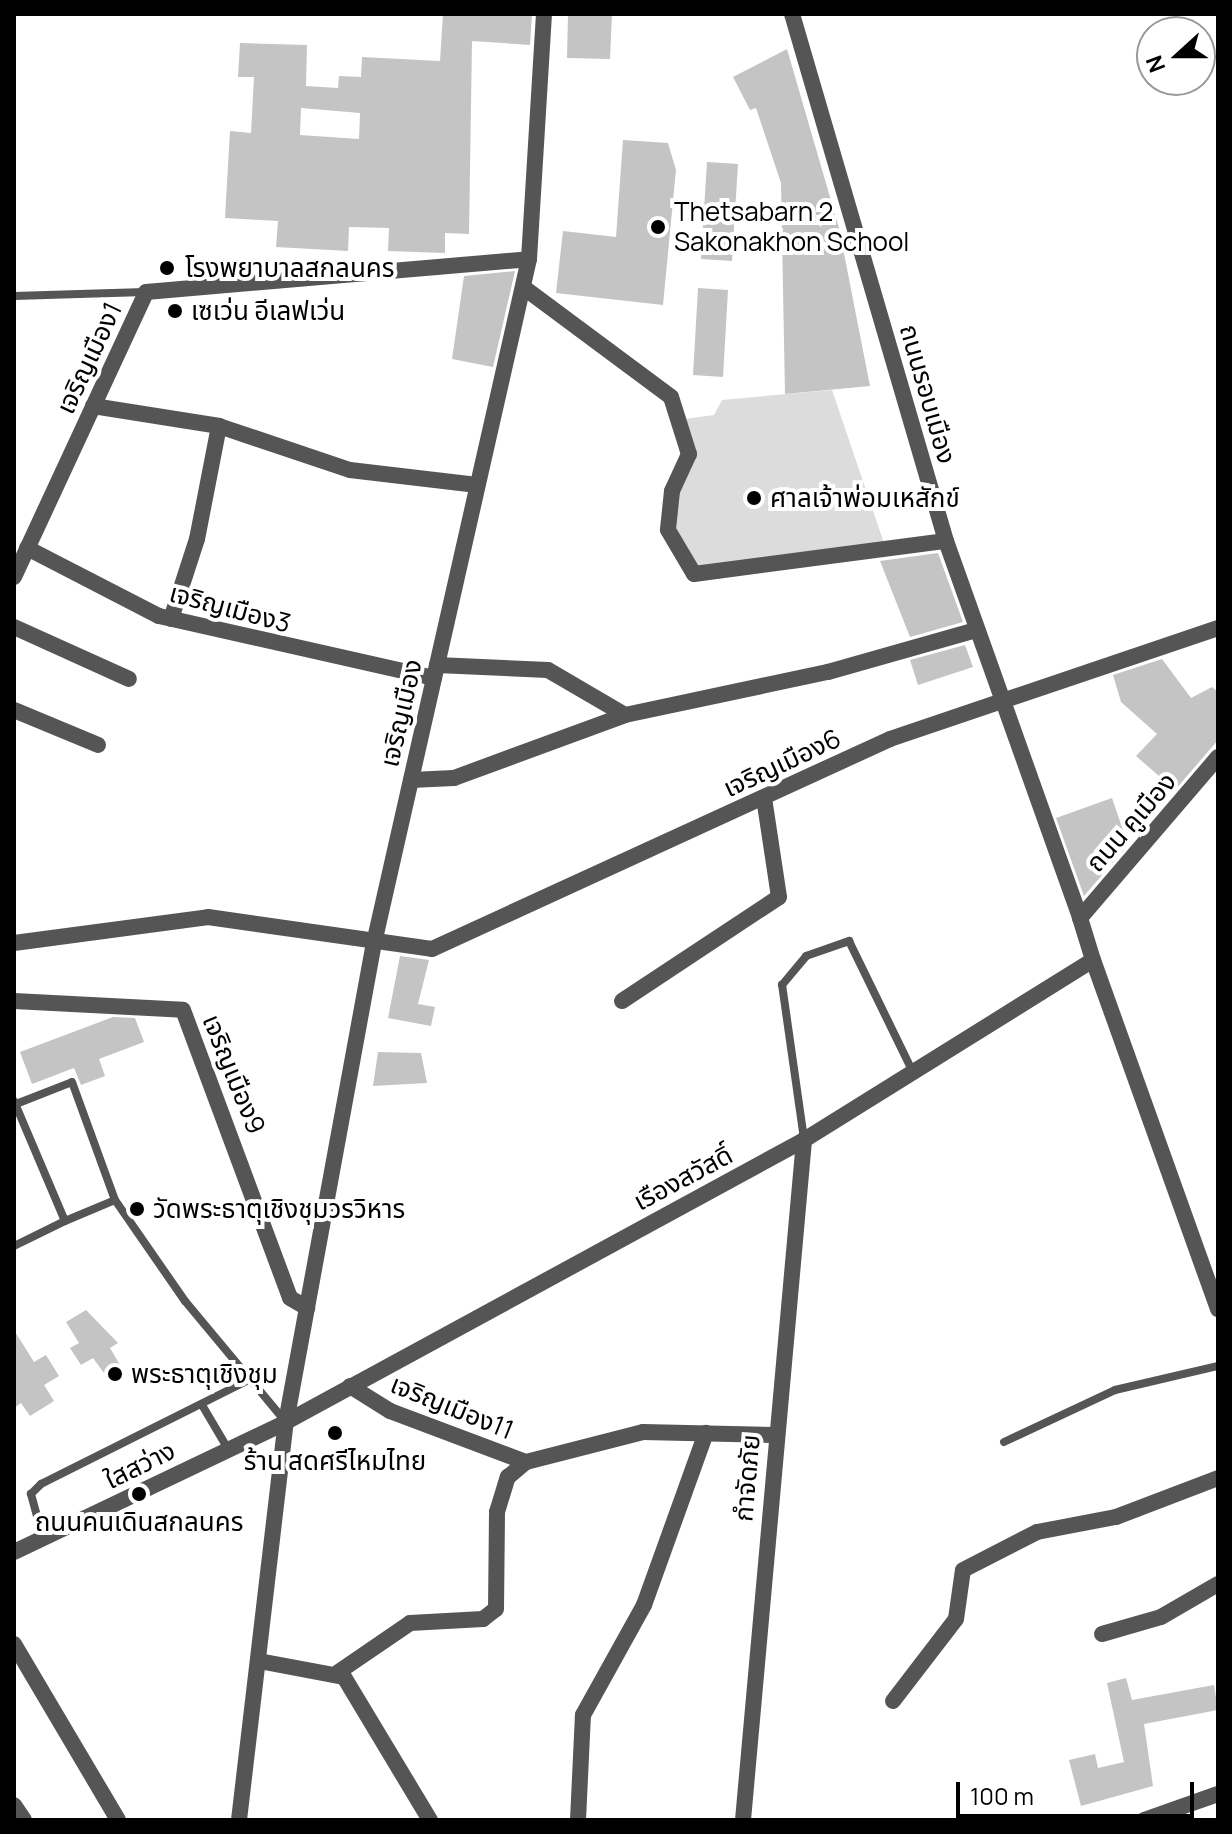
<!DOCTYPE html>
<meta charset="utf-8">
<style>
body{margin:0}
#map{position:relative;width:1232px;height:1834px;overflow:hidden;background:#fff;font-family:Manrope,"Noto Sans Thai",sans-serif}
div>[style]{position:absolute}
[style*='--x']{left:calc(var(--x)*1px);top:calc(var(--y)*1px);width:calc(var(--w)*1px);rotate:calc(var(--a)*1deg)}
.green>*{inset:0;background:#dcdcdc}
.building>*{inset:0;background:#c4c4c4}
.service>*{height:8px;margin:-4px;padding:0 4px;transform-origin:4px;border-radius:4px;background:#555}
.minor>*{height:16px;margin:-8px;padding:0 8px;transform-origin:8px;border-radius:8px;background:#555}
.tertiary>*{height:16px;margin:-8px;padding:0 8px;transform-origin:8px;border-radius:8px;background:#555}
.dots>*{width:22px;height:22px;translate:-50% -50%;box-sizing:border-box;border:4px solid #fff;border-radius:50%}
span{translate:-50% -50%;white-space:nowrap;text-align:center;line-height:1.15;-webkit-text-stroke:8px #fff;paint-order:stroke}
.poi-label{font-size:26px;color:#000}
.left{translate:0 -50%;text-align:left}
.street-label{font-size:26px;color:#000}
.frame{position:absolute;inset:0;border:16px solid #000;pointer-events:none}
.north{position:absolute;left:1136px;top:16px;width:80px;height:80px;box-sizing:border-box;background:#fff;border:2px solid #999;border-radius:50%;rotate:249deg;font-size:22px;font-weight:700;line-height:32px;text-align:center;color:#000}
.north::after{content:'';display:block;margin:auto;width:28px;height:36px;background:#000;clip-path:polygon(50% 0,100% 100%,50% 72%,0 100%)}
.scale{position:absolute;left:956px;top:1782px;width:238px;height:36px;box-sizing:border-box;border:4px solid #000;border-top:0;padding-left:10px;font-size:24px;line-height:28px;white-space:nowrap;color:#000;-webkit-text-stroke:6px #fff;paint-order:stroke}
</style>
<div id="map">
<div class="green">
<i style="clip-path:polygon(832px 390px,885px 546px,690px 573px,669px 505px,687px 467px,684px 419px,714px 415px,722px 400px)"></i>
</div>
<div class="building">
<i style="clip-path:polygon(evenodd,443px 14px,532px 14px,530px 45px,472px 41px,469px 234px,445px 233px,445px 253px,388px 251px,389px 228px,349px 227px,348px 251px,276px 247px,278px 221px,225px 218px,230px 131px,251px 133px,254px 77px,238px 77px,240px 43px,307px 45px,306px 86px,338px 88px,339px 76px,361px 77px,362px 57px,440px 61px,443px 14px,301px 108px,360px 113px,359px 139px,300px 135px,301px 108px)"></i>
<i style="clip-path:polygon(568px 14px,612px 14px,610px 59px,567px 58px)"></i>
<i style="clip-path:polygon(787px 49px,839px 228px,870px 386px,785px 394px,781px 183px,756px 108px,750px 110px,733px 77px)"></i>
<i style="clip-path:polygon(623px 140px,668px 143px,676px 170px,663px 305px,556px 293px,563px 231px,616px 237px)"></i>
<i style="clip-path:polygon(707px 162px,738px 164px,732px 261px,701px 259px)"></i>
<i style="clip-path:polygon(515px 271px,493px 367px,452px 359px,464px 276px)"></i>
<i style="clip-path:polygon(698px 288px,728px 290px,723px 377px,693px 375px)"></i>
<i style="clip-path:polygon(938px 553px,963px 622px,910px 637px,880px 561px)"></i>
<i style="clip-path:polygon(965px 645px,973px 667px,918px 685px,910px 660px)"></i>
<i style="clip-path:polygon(1162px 659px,1191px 698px,1212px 687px,1218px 692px,1218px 740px,1175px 790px,1136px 756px,1157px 734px,1121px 702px,1113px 675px)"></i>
<i style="clip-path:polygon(1112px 798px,1128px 845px,1084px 896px,1056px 818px)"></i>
<i style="clip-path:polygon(400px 956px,429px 960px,418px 1004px,435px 1007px,431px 1026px,388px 1018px)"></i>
<i style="clip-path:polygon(113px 1017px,135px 1018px,144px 1042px,99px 1059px,105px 1076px,81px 1085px,74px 1068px,32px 1084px,20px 1052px)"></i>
<i style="clip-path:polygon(378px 1052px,421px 1053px,427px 1083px,373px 1086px)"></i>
<i style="clip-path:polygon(86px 1310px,118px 1343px,110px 1348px,126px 1375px,112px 1384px,93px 1358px,81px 1365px,70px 1348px,79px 1343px,66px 1322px)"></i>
<i style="clip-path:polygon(14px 1330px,34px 1362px,46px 1355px,59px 1376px,44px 1385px,54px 1401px,30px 1416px,21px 1403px,14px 1408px)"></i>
<i style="clip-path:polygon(1126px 1678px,1132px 1700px,1214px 1685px,1218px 1710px,1144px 1724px,1153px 1786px,1081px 1806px,1069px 1760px,1095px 1754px,1098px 1768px,1124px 1762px,1107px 1683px)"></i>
</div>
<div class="service">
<i style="--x:14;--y:296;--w:131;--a:-1.7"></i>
<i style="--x:14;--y:1101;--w:130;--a:67"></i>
<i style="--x:65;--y:1221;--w:54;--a:-22.8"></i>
<i style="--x:115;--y:1200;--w:123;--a:55.3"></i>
<i style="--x:185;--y:1301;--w:156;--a:50.2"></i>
<i style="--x:16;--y:1104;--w:60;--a:-21.4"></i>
<i style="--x:72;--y:1082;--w:126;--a:70"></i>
<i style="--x:804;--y:1139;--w:156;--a:-98.1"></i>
<i style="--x:782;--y:985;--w:38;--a:-50"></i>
<i style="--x:806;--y:956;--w:46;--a:-19.2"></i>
<i style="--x:849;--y:941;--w:146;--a:64"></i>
<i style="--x:14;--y:1246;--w:57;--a:-26.1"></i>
<i style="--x:202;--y:1405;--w:51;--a:59.4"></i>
<i style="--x:1004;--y:1442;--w:123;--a:-25.1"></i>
<i style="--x:1115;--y:1390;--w:106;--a:-13.1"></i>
<i style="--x:43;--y:1538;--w:46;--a:-105.3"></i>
<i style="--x:31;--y:1494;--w:14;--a:-45"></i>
<i style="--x:41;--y:1484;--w:235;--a:-26.6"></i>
</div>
<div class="minor">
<i style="--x:792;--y:14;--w:549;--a:73.71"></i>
<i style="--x:946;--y:541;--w:400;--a:70.4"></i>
<i style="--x:523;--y:287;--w:184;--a:36.6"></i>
<i style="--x:671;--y:397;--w:60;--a:72.5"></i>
<i style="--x:689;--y:454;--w:41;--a:114.7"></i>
<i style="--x:672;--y:491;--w:39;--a:96"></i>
<i style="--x:668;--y:530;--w:51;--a:59.4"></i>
<i style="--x:694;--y:574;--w:254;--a:-7.5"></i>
<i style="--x:93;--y:406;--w:128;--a:9"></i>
<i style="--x:219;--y:426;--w:115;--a:101"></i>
<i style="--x:197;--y:539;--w:84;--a:108"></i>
<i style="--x:219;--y:426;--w:138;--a:18.6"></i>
<i style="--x:350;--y:470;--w:128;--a:6.7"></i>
<i style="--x:27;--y:548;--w:148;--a:27.3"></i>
<i style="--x:159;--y:616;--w:282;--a:12.7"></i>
<i style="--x:14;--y:577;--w:314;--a:-65.1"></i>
<i style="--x:146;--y:292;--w:384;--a:-4.9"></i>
<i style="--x:14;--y:627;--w:126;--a:24.3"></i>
<i style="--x:437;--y:665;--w:111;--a:2.6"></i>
<i style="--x:548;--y:670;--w:89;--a:30.3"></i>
<i style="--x:14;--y:710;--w:91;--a:22.6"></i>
<i style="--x:411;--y:780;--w:43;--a:-2.7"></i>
<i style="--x:454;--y:778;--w:182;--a:-20.2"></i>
<i style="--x:625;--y:715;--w:208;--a:-12"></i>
<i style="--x:828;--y:672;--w:154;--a:-15.8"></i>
<i style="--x:14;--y:943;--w:196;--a:-7.6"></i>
<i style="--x:208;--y:917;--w:226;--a:8.1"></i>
<i style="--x:432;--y:949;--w:504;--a:-24.63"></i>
<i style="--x:890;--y:739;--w:346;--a:-18.7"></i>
<i style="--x:1093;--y:960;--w:371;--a:70.3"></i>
<i style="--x:14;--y:1001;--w:169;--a:3"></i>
<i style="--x:183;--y:1010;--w:307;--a:69.6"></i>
<i style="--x:290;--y:1298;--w:20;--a:30"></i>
<i style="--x:622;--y:1001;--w:188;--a:-33.5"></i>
<i style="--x:779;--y:897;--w:100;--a:-98.6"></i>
<i style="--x:350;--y:1386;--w:47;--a:32"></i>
<i style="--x:390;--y:1411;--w:145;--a:20.6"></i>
<i style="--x:526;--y:1462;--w:121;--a:-14.4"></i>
<i style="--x:643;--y:1432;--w:132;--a:1.3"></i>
<i style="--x:1102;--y:1634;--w:61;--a:-16.1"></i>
<i style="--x:1161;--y:1617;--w:66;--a:-30.1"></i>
<i style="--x:14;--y:1644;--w:204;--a:59.4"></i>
<i style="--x:259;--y:1661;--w:86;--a:10.7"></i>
<i style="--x:344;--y:1677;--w:167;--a:59"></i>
<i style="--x:337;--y:1673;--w:88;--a:-34.4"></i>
<i style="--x:410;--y:1623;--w:73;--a:-3.1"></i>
<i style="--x:483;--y:1619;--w:16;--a:-38"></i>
<i style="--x:496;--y:1609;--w:97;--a:-89.4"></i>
<i style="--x:497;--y:1512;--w:37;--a:-73"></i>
<i style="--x:508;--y:1477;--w:23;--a:-40"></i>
<i style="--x:893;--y:1701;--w:103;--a:-52.5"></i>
<i style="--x:956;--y:1619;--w:49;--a:-81.9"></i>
<i style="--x:963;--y:1570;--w:83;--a:-27.2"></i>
<i style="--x:1037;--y:1532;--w:80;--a:-10.8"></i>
<i style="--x:1116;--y:1517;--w:109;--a:-20.9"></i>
<i style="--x:14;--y:1805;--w:18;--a:56"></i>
<i style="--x:239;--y:1820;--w:401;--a:-83.3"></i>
<i style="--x:286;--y:1422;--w:487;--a:-79.6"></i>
<i style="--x:374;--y:943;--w:701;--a:-77.23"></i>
<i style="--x:529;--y:259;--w:245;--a:-86.5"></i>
<i style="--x:578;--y:1820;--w:105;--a:-87.3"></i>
<i style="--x:583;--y:1715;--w:126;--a:-61"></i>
<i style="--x:644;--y:1605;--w:183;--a:-70.2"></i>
<i style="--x:743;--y:1820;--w:683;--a:-84.87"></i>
<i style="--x:1144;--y:1820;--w:78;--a:-19.4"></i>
</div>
<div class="tertiary">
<i style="--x:14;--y:1552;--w:301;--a:-25.5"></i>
<i style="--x:286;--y:1422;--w:590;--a:-28.56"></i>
<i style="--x:804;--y:1140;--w:340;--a:-31.9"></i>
<i style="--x:1093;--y:960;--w:44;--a:-107.2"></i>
<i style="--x:1080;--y:918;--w:212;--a:-49.4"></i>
</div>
<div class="dots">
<i style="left:658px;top:227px;background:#000"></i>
<i style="left:167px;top:268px;background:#000"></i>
<i style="left:175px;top:311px;background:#000"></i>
<i style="left:754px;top:498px;background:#000"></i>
<i style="left:137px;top:1209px;background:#000"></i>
<i style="left:115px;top:1374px;background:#000"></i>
<i style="left:335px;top:1433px;background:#000"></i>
<i style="left:139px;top:1494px;background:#000"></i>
</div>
<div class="poi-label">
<span class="left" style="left:674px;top:227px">Thetsabarn 2<br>Sakonakhon School</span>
<span class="left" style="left:185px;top:268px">โรงพยาบาลสกลนคร</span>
<span class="left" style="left:191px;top:311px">เซเว่น อีเลฟเว่น</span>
<span class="left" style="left:770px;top:498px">ศาลเจ้าพ่อมเหสักข์</span>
<span class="left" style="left:153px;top:1209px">วัดพระธาตุเชิงชุมวรวิหาร</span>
<span class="left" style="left:131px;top:1374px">พระธาตุเชิงชุม</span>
<span style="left:335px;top:1461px">ร้าน สดศรีไหมไทย</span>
<span style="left:139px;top:1522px">ถนนคนเดินสกลนคร</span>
</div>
<div class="street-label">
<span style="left:89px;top:358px;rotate:-65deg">เจริญเมือง1</span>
<span style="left:928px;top:394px;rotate:74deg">ถนนรอบเมือง</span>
<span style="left:230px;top:608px;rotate:15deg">เจริญเมือง3</span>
<span style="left:401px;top:713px;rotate:-77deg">เจริญเมือง</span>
<span style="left:782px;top:763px;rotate:-25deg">เจริญเมือง6</span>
<span style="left:1131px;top:822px;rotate:-49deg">ถนน คูเมือง</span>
<span style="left:234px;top:1074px;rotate:68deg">เจริญเมือง9</span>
<span style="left:683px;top:1178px;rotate:-28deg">เรืองสวัสดิ์</span>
<span style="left:452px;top:1407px;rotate:22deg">เจริญเมือง11</span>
<span style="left:140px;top:1465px;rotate:-26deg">ใสสว่าง</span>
<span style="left:747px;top:1478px;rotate:-85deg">กำจัดภัย</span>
</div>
<div class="frame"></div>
<div class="north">N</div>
<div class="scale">100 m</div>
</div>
